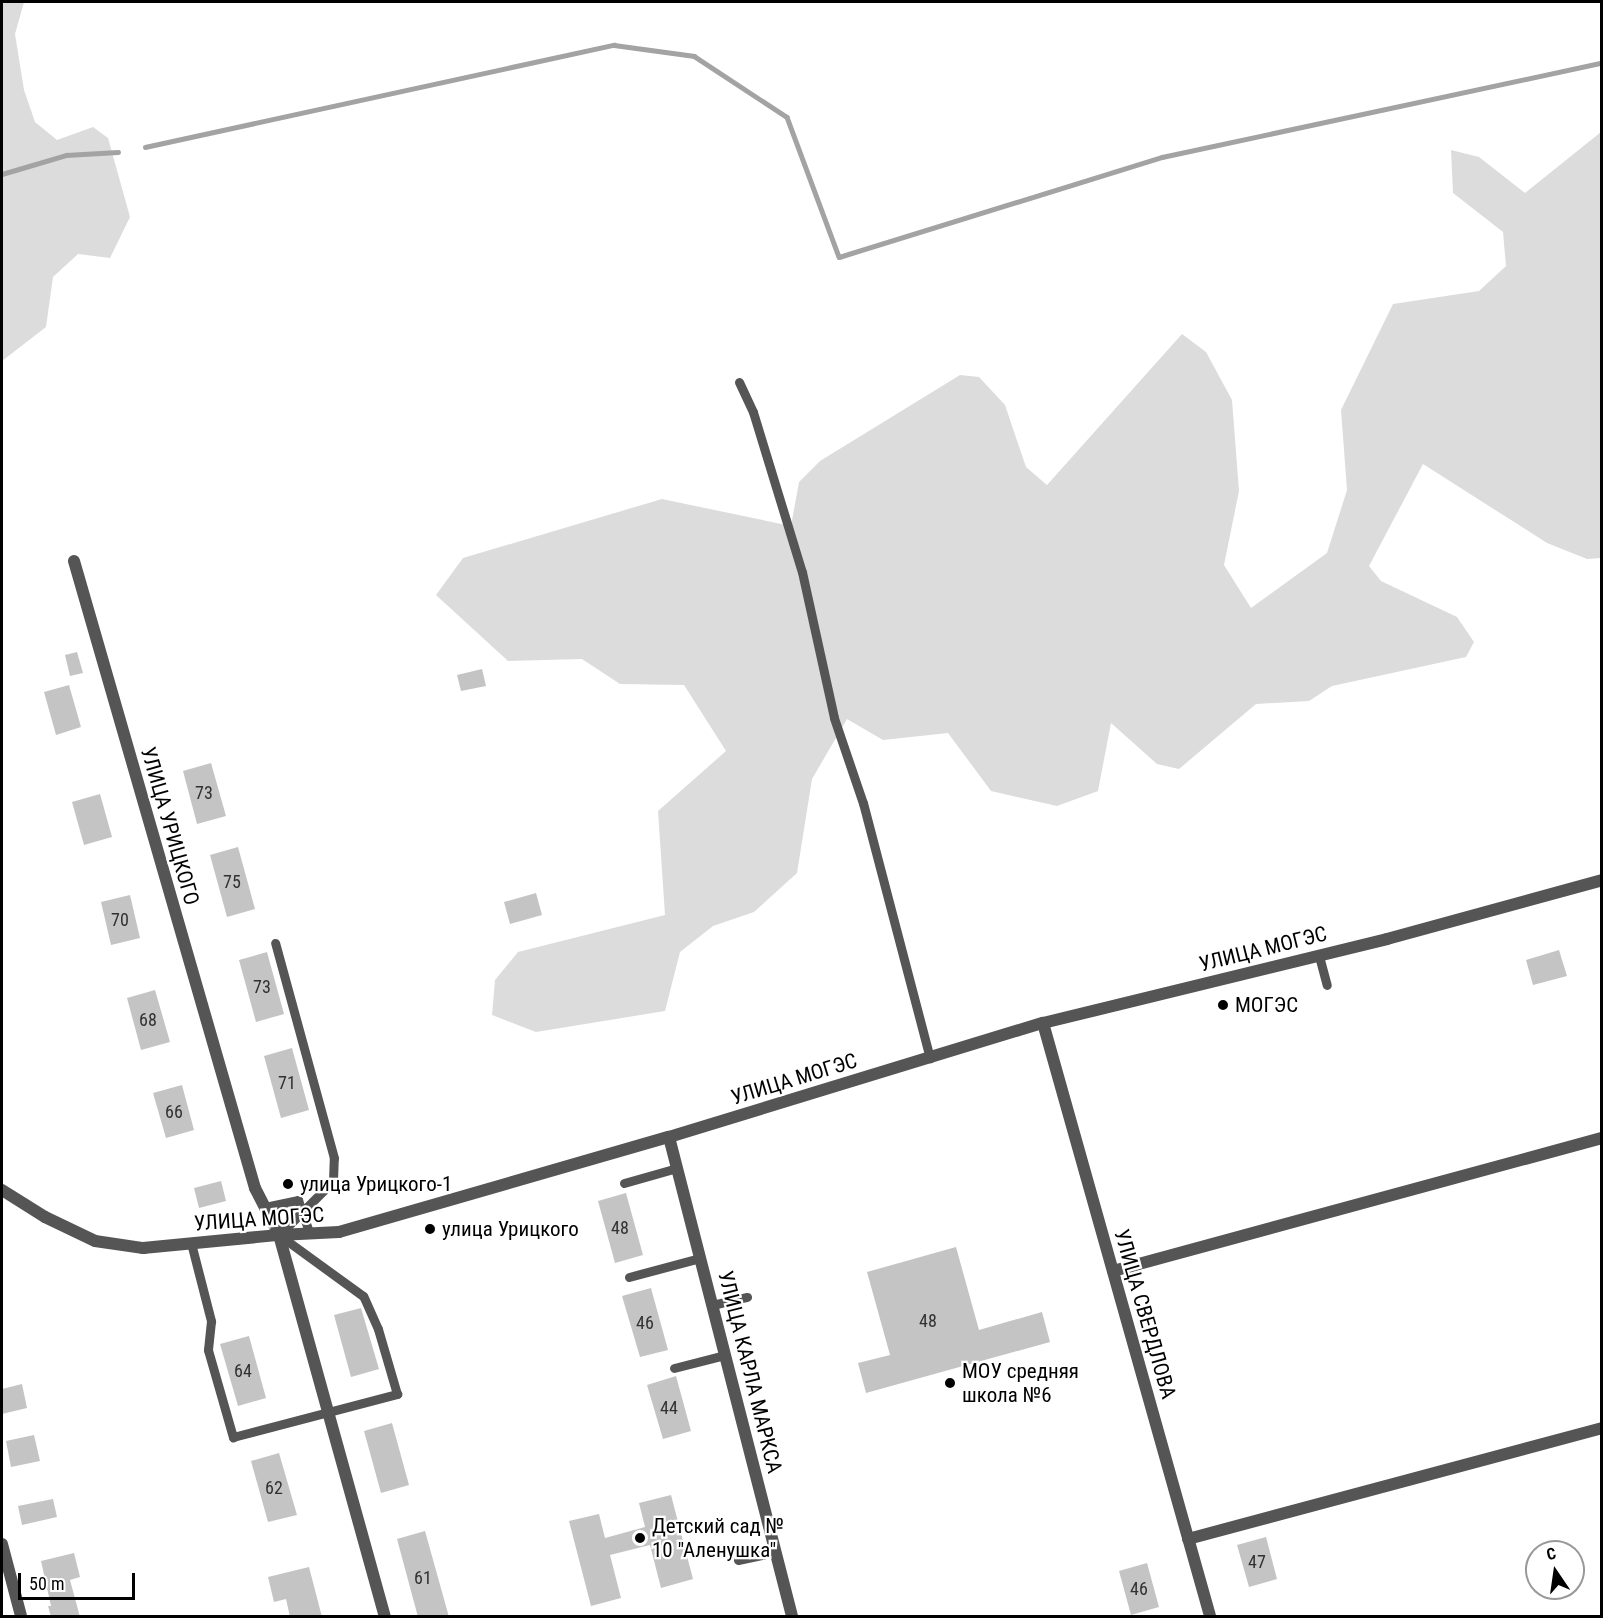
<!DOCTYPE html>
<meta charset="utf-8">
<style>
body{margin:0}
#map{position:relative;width:1603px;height:1618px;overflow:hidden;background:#fff;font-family:"Roboto Condensed",sans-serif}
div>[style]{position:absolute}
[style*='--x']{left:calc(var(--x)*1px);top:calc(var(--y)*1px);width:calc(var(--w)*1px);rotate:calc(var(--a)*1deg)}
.green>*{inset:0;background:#dcdcdc}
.stream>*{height:4.5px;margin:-2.25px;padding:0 2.25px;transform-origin:2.25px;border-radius:2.25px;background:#a3a3a3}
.building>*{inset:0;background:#c4c4c4}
.service>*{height:9px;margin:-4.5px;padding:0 4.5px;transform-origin:4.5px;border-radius:4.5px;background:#555}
.minor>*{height:12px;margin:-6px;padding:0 6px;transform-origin:6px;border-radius:6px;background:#555}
.dots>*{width:16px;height:16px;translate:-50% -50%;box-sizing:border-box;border:3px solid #fff;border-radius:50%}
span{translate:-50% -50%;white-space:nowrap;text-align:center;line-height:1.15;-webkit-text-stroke:4.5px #fff;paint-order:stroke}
.number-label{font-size:18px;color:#313131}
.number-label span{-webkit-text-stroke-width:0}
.street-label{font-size:21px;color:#000}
.poi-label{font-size:21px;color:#000}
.left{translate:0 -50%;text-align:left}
.frame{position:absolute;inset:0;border:3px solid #000;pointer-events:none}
.north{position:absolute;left:1525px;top:1540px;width:60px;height:60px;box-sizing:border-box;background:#fff;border:2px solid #999;border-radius:50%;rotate:347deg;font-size:16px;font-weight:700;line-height:24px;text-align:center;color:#000}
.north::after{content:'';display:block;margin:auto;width:21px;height:27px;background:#000;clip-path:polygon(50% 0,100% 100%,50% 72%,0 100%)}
.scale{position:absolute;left:18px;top:1573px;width:117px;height:27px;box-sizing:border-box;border:3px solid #000;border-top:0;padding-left:8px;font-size:18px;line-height:21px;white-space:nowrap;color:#000;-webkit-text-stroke:4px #fff;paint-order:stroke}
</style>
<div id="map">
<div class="green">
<i style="clip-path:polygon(2px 2px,24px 2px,15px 34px,24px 90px,35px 122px,57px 140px,93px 127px,108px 138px,130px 217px,110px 258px,78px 254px,53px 277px,46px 327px,2px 361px)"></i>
<i style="clip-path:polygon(1601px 132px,1601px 558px,1587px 559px,1547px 543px,1423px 464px,1369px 566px,1381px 581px,1457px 617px,1474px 642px,1466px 657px,1332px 686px,1309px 701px,1256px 704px,1179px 769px,1157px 764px,1111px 723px,1098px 791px,1057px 806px,991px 791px,948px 733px,883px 740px,847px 719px,812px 779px,797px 873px,754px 912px,713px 926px,680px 952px,665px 1011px,536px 1032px,492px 1015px,495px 980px,518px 952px,665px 915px,658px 811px,726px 751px,684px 685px,620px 684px,582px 659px,508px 661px,436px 595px,463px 558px,662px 499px,791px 526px,799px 482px,820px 461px,960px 375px,979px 377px,1005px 405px,1026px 467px,1047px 485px,1182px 334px,1206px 352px,1232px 400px,1239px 491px,1224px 565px,1251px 608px,1327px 553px,1347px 490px,1341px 410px,1393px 304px,1479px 291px,1506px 266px,1503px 232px,1453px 193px,1451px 150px,1479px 157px,1525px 193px)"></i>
</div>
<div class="stream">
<i style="--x:145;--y:147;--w:480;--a:-12.3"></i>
<i style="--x:614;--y:45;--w:81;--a:7.8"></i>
<i style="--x:694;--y:56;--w:111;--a:33.3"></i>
<i style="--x:787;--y:117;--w:149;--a:69.6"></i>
<i style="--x:839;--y:257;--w:338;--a:-17.2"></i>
<i style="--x:1162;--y:157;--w:450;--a:-12.1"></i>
<i style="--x:2;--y:174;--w:67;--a:-16.5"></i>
<i style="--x:66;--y:155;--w:52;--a:-3.3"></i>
</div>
<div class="building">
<i style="clip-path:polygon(77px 652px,83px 673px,70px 676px,65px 655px)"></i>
<i style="clip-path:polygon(482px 669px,486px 686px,461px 691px,457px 675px)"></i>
<i style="clip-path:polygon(69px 685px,81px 727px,56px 735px,44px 692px)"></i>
<i style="clip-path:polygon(211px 763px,226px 816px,197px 824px,183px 771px)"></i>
<i style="clip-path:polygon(100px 794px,112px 837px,84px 845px,72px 802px)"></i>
<i style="clip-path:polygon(238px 847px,255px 909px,227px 917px,210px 855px)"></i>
<i style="clip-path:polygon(536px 893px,542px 915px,510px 924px,504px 902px)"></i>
<i style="clip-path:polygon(130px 895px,140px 938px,111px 945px,101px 902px)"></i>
<i style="clip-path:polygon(1559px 950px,1567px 976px,1533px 985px,1526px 960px)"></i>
<i style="clip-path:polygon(267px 952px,284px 1014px,256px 1022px,239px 960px)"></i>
<i style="clip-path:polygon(155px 990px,170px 1042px,141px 1050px,127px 998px)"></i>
<i style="clip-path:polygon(292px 1048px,309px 1110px,281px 1118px,264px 1056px)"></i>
<i style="clip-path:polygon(182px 1085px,194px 1130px,166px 1138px,153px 1093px)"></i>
<i style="clip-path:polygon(221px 1181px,226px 1201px,199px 1208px,194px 1188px)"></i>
<i style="clip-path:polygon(626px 1193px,643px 1255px,615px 1263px,598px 1201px)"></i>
<i style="clip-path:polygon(956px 1247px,979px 1330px,1042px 1312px,1050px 1342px,866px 1393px,858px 1363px,890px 1355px,867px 1272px)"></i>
<i style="clip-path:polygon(651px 1288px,668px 1350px,640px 1357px,622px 1296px)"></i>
<i style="clip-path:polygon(361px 1308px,379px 1369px,351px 1377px,334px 1315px)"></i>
<i style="clip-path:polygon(249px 1336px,266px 1398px,238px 1406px,220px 1344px)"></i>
<i style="clip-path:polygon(676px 1376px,691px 1431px,663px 1439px,647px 1385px)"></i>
<i style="clip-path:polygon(22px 1384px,27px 1408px,2px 1414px,2px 1389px)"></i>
<i style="clip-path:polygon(392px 1423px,409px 1485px,381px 1493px,364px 1431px)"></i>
<i style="clip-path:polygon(34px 1435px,40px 1461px,11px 1467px,6px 1441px)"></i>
<i style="clip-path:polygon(279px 1453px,297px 1515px,268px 1522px,251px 1461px)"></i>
<i style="clip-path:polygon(671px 1495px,693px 1579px,661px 1588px,650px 1545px,610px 1555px,621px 1598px,591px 1606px,569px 1521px,599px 1514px,605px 1538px,645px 1527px,639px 1503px)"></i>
<i style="clip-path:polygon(53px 1499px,57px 1517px,22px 1525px,18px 1506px)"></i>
<i style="clip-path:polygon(425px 1531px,449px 1617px,418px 1617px,397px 1539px)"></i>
<i style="clip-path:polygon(1266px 1537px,1277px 1579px,1249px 1587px,1237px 1545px)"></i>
<i style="clip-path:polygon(74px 1553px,80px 1577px,70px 1580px,80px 1617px,51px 1617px,48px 1606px,51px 1606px,41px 1561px)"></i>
<i style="clip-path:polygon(1147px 1563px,1159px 1607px,1131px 1615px,1119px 1571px)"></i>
<i style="clip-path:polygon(309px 1567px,322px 1617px,290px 1617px,286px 1599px,274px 1602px,268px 1577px)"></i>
</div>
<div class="service">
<i style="--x:739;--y:382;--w:33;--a:65"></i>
<i style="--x:753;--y:412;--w:167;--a:73"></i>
<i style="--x:802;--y:572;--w:149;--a:77.6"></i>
<i style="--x:834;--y:718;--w:90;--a:71.2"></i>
<i style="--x:863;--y:803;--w:264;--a:75.3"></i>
<i style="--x:1319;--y:956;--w:30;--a:75"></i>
<i style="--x:624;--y:1183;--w:55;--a:-15.8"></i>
<i style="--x:265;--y:1207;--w:34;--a:-12"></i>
<i style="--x:298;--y:1200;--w:36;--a:71"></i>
<i style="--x:191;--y:1243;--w:81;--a:75.6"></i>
<i style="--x:211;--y:1321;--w:29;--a:96"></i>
<i style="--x:208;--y:1350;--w:91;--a:74"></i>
<i style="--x:233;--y:1437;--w:170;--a:-14.7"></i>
<i style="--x:397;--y:1394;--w:68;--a:-106.3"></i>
<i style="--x:378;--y:1329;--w:36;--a:-114"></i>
<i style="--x:363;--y:1296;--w:104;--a:-144"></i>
<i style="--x:279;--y:1235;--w:76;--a:-45"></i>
<i style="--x:333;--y:1181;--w:23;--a:-88"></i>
<i style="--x:334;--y:1158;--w:223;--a:-105.3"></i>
<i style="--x:629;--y:1277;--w:73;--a:-15"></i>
<i style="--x:712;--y:1305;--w:36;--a:-13"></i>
<i style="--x:674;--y:1368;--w:53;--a:-14.3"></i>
<i style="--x:738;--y:1560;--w:39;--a:-12"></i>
</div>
<div class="minor">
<i style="--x:74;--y:561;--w:653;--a:73.9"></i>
<i style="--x:255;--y:1188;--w:53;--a:62.9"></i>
<i style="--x:279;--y:1235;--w:395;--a:74.5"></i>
<i style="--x:1043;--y:1023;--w:616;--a:74.27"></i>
<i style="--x:669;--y:1137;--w:495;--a:75.6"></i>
<i style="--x:2;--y:1190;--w:51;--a:32.1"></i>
<i style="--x:45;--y:1217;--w:55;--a:25.6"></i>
<i style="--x:95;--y:1241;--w:49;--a:8.3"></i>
<i style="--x:143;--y:1248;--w:137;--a:-5.5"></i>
<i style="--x:279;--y:1235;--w:60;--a:-2.9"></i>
<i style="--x:339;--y:1232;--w:343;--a:-16.1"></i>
<i style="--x:669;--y:1137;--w:391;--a:-17"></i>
<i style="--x:1043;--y:1023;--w:354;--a:-13.7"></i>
<i style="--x:1387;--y:939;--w:223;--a:-15.3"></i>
<i style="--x:1113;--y:1271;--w:507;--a:-15.22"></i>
<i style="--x:1188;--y:1539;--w:429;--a:-15"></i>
<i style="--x:2;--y:1544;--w:74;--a:75.2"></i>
</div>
<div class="dots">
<i style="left:1223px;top:1005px;background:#000"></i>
<i style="left:288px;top:1184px;background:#000"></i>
<i style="left:430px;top:1229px;background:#000"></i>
<i style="left:950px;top:1383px;background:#000"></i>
<i style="left:640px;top:1538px;background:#000"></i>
</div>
<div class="number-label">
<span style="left:204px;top:793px">73</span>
<span style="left:232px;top:882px">75</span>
<span style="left:120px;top:920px">70</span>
<span style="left:262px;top:987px">73</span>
<span style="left:148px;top:1020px">68</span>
<span style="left:287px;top:1083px">71</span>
<span style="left:174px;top:1112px">66</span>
<span style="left:620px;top:1228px">48</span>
<span style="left:928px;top:1321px">48</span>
<span style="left:645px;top:1323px">46</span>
<span style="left:243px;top:1371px">64</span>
<span style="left:669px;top:1408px">44</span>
<span style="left:274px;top:1488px">62</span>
<span style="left:1257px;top:1562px">47</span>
<span style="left:423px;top:1578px">61</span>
<span style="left:1139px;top:1589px">46</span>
</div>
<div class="street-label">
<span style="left:170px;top:826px;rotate:74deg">УЛИЦА УРИЦКОГО</span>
<span style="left:1263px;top:949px;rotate:-14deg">УЛИЦА МОГЭС</span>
<span style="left:794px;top:1079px;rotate:-17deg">УЛИЦА МОГЭС</span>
<span style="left:259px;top:1219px;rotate:-4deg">УЛИЦА МОГЭС</span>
<span style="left:1145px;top:1314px;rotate:74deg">УЛИЦА СВЕРДЛОВА</span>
<span style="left:750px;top:1372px;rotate:76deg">УЛИЦА КАРЛА МАРКСА</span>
</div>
<div class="poi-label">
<span class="left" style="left:1235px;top:1005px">МОГЭС</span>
<span class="left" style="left:300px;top:1184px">улица Урицкого-1</span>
<span class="left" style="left:442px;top:1229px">улица Урицкого</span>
<span class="left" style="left:962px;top:1383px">МОУ средняя<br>школа №6</span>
<span class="left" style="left:652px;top:1538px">Детский сад №<br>10 "Аленушка"</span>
</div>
<div class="frame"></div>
<div class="north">С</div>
<div class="scale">50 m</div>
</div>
